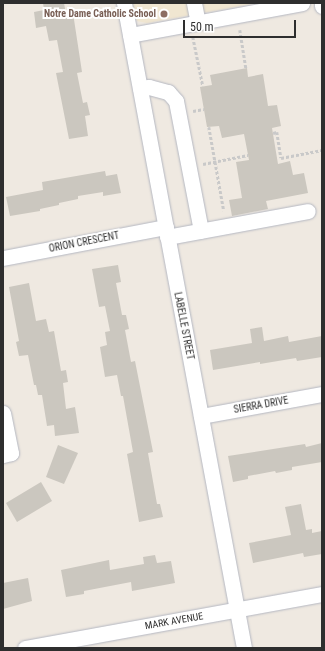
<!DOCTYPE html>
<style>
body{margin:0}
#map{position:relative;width:325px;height:651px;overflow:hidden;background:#efe9e1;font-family:"Roboto Condensed",sans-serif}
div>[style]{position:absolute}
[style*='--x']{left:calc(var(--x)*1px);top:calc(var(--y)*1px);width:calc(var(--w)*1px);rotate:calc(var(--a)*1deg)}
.education>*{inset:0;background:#f0e6d1}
.building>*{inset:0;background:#cbc7bf}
.path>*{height:2.5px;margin-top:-1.25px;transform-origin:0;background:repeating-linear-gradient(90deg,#c9c9c9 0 3px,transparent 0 5px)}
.roads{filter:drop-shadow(0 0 1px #b4b7c1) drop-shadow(0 0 1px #b4b7c1)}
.minor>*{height:15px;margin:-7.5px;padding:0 7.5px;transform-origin:7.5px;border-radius:7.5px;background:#fff}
.dots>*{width:11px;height:11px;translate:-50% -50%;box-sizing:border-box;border:2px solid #fff;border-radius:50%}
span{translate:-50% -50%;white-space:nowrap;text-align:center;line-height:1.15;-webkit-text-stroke:4px #fff;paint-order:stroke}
.education-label{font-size:10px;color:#785e54;font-weight:700}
.right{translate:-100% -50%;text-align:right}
.street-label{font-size:10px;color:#2e2e2e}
.frame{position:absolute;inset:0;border:4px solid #2e2e2e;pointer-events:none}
.scale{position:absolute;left:183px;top:20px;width:113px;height:18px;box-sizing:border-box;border:2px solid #2e2e2e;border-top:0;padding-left:5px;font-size:12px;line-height:14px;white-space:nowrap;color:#2e2e2e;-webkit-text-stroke:3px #fff;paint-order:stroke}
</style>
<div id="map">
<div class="education">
<i style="clip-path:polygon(130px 3px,257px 3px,147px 23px,137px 21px)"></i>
</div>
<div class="building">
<i style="clip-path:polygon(43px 3px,64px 3px,66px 14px,73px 13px,82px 72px,77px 73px,83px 103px,87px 102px,90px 115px,85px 116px,88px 136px,69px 139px,56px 73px,63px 72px,57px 40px,49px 41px,46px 26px,36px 28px,34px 12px,44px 10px)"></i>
<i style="clip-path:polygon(247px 68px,248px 77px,263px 74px,268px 106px,277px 105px,281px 126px,272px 128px,278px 164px,290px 161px,293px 175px,304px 173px,308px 193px,266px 201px,268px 209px,232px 216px,229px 200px,242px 198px,236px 162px,249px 160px,244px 134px,222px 138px,219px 126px,207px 127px,200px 87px,212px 85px,210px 75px)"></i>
<i style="clip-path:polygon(105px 171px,106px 176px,117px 174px,121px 193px,103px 196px,103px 192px,78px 196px,78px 199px,59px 203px,59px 205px,40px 209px,40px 211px,10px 216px,6px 197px,43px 190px,42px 182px)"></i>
<i style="clip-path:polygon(118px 265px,121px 282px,116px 283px,122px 315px,126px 315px,129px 329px,125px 330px,131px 362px,135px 361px,153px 452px,148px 453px,157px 504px,160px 504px,163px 517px,139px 522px,127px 454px,133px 452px,123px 396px,121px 396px,117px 375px,105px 377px,100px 347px,107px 345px,105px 332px,110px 331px,105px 306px,99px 307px,92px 269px)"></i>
<i style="clip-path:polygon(29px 283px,36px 321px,46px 319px,49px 332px,54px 331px,61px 371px,66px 370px,68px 382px,63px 383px,66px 409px,75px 407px,79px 433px,55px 436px,54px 425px,47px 426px,42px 395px,38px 395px,36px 385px,34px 385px,28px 355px,19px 356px,16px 342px,19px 341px,9px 287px)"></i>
<i style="clip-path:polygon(262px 327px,264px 341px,288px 336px,289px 342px,322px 336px,322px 357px,297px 361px,296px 358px,260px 364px,260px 362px,213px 370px,210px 350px,252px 343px,250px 329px)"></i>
<i style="clip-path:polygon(322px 443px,322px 462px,292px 467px,292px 470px,276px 473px,275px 471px,248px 476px,248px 479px,233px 482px,228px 456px,305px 444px,306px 447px)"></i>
<i style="clip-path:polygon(58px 445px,78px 453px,64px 484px,46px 477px)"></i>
<i style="clip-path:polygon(41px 482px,52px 501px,17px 522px,6px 503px)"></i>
<i style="clip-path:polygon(301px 504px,306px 530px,312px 529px,312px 533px,322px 531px,322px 554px,304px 557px,303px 553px,253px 563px,249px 543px,291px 535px,285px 507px)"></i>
<i style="clip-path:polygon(155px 555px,157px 563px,171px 561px,175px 583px,132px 591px,131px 582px,84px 591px,84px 594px,66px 597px,61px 570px,109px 560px,110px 570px,144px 564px,143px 557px)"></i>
<i style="clip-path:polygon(28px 578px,32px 601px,3px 609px,3px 583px)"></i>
</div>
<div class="path">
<i style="--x:240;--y:30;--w:39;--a:81"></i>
<i style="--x:193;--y:37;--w:50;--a:78.5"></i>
<i style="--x:193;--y:111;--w:11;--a:-10"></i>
<i style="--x:209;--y:127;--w:85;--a:79.9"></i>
<i style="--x:273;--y:133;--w:4;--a:-14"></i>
<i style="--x:277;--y:132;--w:26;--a:81"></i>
<i style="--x:281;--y:158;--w:42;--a:-11"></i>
<i style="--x:203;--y:164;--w:46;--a:-11.3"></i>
</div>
<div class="roads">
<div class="minor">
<i style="--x:124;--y:3;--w:656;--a:79.46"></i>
<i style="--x:194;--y:3;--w:20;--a:79"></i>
<i style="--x:322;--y:3;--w:3;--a:90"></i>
<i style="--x:130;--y:35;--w:175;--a:-10.5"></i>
<i style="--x:140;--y:88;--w:9;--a:-6"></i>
<i style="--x:149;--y:87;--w:20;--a:15"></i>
<i style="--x:168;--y:92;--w:12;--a:48"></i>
<i style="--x:176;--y:101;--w:132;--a:79.1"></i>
<i style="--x:167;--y:237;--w:143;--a:-10.4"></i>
<i style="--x:3;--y:258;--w:166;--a:-10.8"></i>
<i style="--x:3;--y:413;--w:41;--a:78.7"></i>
<i style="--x:11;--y:453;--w:8;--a:166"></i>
<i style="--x:201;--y:416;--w:123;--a:-10.3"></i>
<i style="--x:25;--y:648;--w:302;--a:-10.3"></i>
</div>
</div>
<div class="dots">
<i style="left:164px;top:14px;background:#8d6e63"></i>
</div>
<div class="education-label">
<span class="right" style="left:156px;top:14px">Notre Dame Catholic School</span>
</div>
<div class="street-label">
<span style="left:84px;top:242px;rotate:-11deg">ORION CRESCENT</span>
<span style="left:184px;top:326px;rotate:79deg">LABELLE STREET</span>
<span style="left:261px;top:405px;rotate:-10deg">SIERRA DRIVE</span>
<span style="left:174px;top:621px;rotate:-10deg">MARK AVENUE</span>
</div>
<div class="frame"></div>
<div class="scale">50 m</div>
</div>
